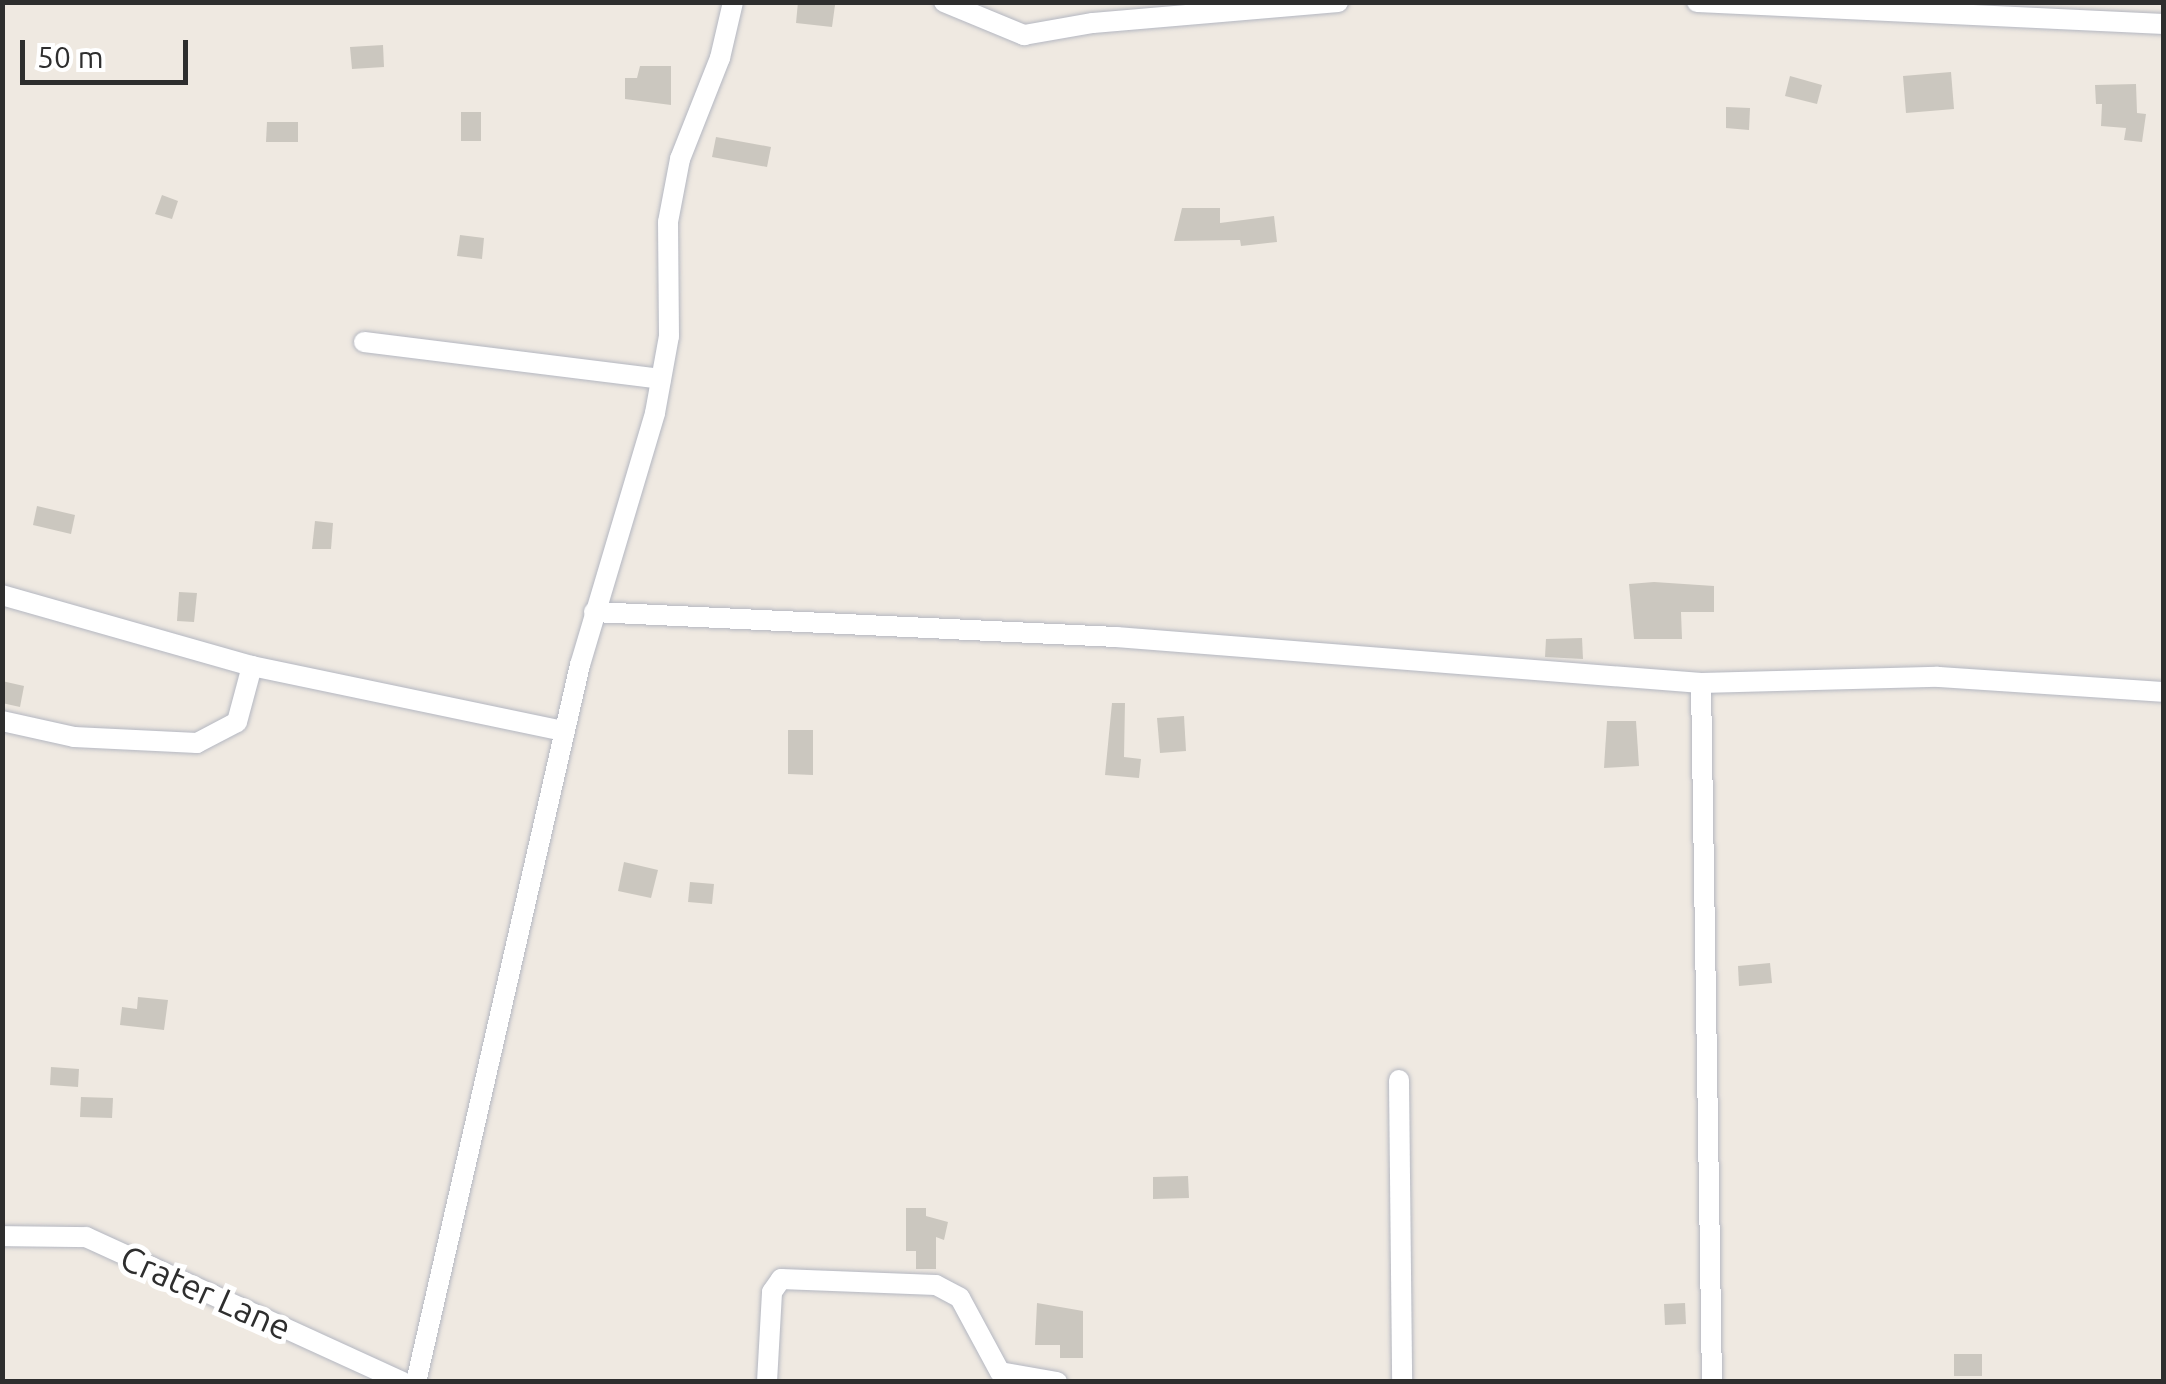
<!DOCTYPE html>
<style>
body{margin:0}
#map{position:relative;width:2166px;height:1384px;overflow:hidden;background:#efe9e1;font-family:Ubuntu,sans-serif}
div>[style]{position:absolute}
[style*='--x']{left:calc(var(--x)*1px);top:calc(var(--y)*1px);width:calc(var(--w)*1px);rotate:calc(var(--a)*1deg)}
.building>*{inset:0;background:#cbc7bf}
.roads{filter:drop-shadow(0 0 2px #b4b7c1) drop-shadow(0 0 2px #b4b7c1)}
.minor>*{height:20px;margin:-10px;padding:0 10px;transform-origin:10px;border-radius:10px;background:#fff}
span{translate:-50% -50%;white-space:nowrap;text-align:center;line-height:1.15;-webkit-text-stroke:10px #fff;paint-order:stroke}
.street-label{font-size:35px;color:#2e2e2e}
.frame{position:absolute;inset:0;border:5px solid #2e2e2e;pointer-events:none}
.scale{position:absolute;left:20px;top:40px;width:168px;height:45px;box-sizing:border-box;border:5px solid #2e2e2e;border-top:0;padding-left:12px;font-size:30px;line-height:35px;white-space:nowrap;color:#2e2e2e;-webkit-text-stroke:8px #fff;paint-order:stroke}
</style>
<div id="map">
<div class="building">
<i style="clip-path:polygon(798px 2px,835px 5px,832px 27px,796px 23px)"></i>
<i style="clip-path:polygon(383px 45px,384px 67px,352px 69px,350px 47px)"></i>
<i style="clip-path:polygon(640px 66px,671px 66px,671px 105px,625px 99px,625px 78px,637px 78px)"></i>
<i style="clip-path:polygon(1951px 72px,1954px 109px,1906px 113px,1903px 76px)"></i>
<i style="clip-path:polygon(1790px 76px,1822px 85px,1817px 104px,1785px 96px)"></i>
<i style="clip-path:polygon(2136px 84px,2137px 113px,2146px 114px,2142px 142px,2124px 140px,2126px 128px,2101px 126px,2102px 104px,2096px 104px,2095px 85px)"></i>
<i style="clip-path:polygon(1726px 107px,1750px 108px,1749px 130px,1726px 128px)"></i>
<i style="clip-path:polygon(461px 112px,481px 112px,481px 141px,461px 141px)"></i>
<i style="clip-path:polygon(267px 122px,298px 122px,298px 142px,266px 142px)"></i>
<i style="clip-path:polygon(716px 137px,771px 147px,767px 167px,712px 157px)"></i>
<i style="clip-path:polygon(162px 195px,178px 201px,172px 219px,155px 214px)"></i>
<i style="clip-path:polygon(1182px 208px,1220px 208px,1220px 223px,1274px 216px,1277px 242px,1241px 246px,1240px 240px,1174px 241px)"></i>
<i style="clip-path:polygon(460px 235px,484px 238px,482px 259px,457px 256px)"></i>
<i style="clip-path:polygon(37px 506px,75px 515px,71px 534px,33px 525px)"></i>
<i style="clip-path:polygon(315px 521px,333px 523px,331px 549px,312px 549px)"></i>
<i style="clip-path:polygon(1654px 582px,1714px 586px,1714px 612px,1681px 612px,1682px 639px,1634px 639px,1629px 584px)"></i>
<i style="clip-path:polygon(179px 592px,197px 593px,194px 622px,177px 621px)"></i>
<i style="clip-path:polygon(1582px 638px,1583px 659px,1545px 657px,1546px 639px)"></i>
<i style="clip-path:polygon(2px 681px,24px 686px,20px 707px,2px 703px)"></i>
<i style="clip-path:polygon(1112px 703px,1125px 703px,1124px 757px,1141px 759px,1139px 778px,1105px 775px)"></i>
<i style="clip-path:polygon(1184px 716px,1186px 751px,1160px 753px,1157px 718px)"></i>
<i style="clip-path:polygon(1607px 721px,1636px 721px,1639px 766px,1604px 768px)"></i>
<i style="clip-path:polygon(788px 730px,813px 730px,813px 775px,788px 774px)"></i>
<i style="clip-path:polygon(624px 862px,658px 870px,651px 898px,618px 891px)"></i>
<i style="clip-path:polygon(690px 882px,714px 884px,712px 904px,688px 902px)"></i>
<i style="clip-path:polygon(1770px 963px,1772px 983px,1739px 986px,1738px 966px)"></i>
<i style="clip-path:polygon(138px 997px,168px 1000px,164px 1030px,120px 1025px,122px 1007px,137px 1009px)"></i>
<i style="clip-path:polygon(51px 1067px,79px 1069px,78px 1087px,50px 1085px)"></i>
<i style="clip-path:polygon(81px 1097px,113px 1098px,112px 1118px,80px 1117px)"></i>
<i style="clip-path:polygon(1188px 1176px,1189px 1198px,1153px 1199px,1153px 1177px)"></i>
<i style="clip-path:polygon(906px 1208px,926px 1208px,926px 1216px,948px 1222px,944px 1240px,936px 1237px,936px 1269px,916px 1269px,916px 1251px,906px 1251px)"></i>
<i style="clip-path:polygon(1037px 1303px,1083px 1311px,1083px 1358px,1060px 1358px,1060px 1345px,1035px 1345px)"></i>
<i style="clip-path:polygon(1685px 1303px,1686px 1324px,1665px 1325px,1664px 1304px)"></i>
<i style="clip-path:polygon(1954px 1354px,1982px 1354px,1982px 1376px,1954px 1376px)"></i>
</div>
<div class="roads">
<div class="minor">
<i style="--x:944;--y:2;--w:87;--a:22.4"></i>
<i style="--x:1024;--y:35;--w:70;--a:-9.9"></i>
<i style="--x:1093;--y:23;--w:246;--a:-4.9"></i>
<i style="--x:1697;--y:2;--w:468;--a:2.7"></i>
<i style="--x:364;--y:342;--w:299;--a:7.1"></i>
<i style="--x:2;--y:595;--w:260;--a:15.9"></i>
<i style="--x:252;--y:666;--w:319;--a:11.8"></i>
<i style="--x:594;--y:612;--w:523;--a:2.74"></i>
<i style="--x:1116;--y:637;--w:587;--a:4.5"></i>
<i style="--x:1701;--y:683;--w:237;--a:-1.5"></i>
<i style="--x:1938;--y:677;--w:226;--a:3.8"></i>
<i style="--x:1701;--y:683;--w:699;--a:89.1"></i>
<i style="--x:2;--y:721;--w:74;--a:12.5"></i>
<i style="--x:74;--y:737;--w:123;--a:2.8"></i>
<i style="--x:197;--y:743;--w:45;--a:-27.7"></i>
<i style="--x:237;--y:722;--w:58;--a:-75"></i>
<i style="--x:1399;--y:1080;--w:302;--a:89.4"></i>
<i style="--x:2;--y:1236;--w:84;--a:0.7"></i>
<i style="--x:86;--y:1237;--w:348;--a:24.6"></i>
<i style="--x:416;--y:1382;--w:736;--a:-77.12"></i>
<i style="--x:580;--y:665;--w:263;--a:-73.4"></i>
<i style="--x:655;--y:413;--w:78;--a:-79.7"></i>
<i style="--x:669;--y:336;--w:114;--a:-90.5"></i>
<i style="--x:668;--y:222;--w:64;--a:-79.2"></i>
<i style="--x:680;--y:159;--w:109;--a:-68.4"></i>
<i style="--x:720;--y:58;--w:57;--a:-76.9"></i>
<i style="--x:767;--y:1382;--w:90;--a:-86.8"></i>
<i style="--x:772;--y:1292;--w:16;--a:-55"></i>
<i style="--x:781;--y:1279;--w:155;--a:2.2"></i>
<i style="--x:936;--y:1285;--w:27;--a:28"></i>
<i style="--x:960;--y:1298;--w:84;--a:61.6"></i>
<i style="--x:1000;--y:1372;--w:58;--a:10"></i>
</div>
</div>
<div class="street-label">
<span style="left:206px;top:1292px;rotate:24deg">Crater Lane</span>
</div>
<div class="frame"></div>
<div class="scale">50 m</div>
</div>
